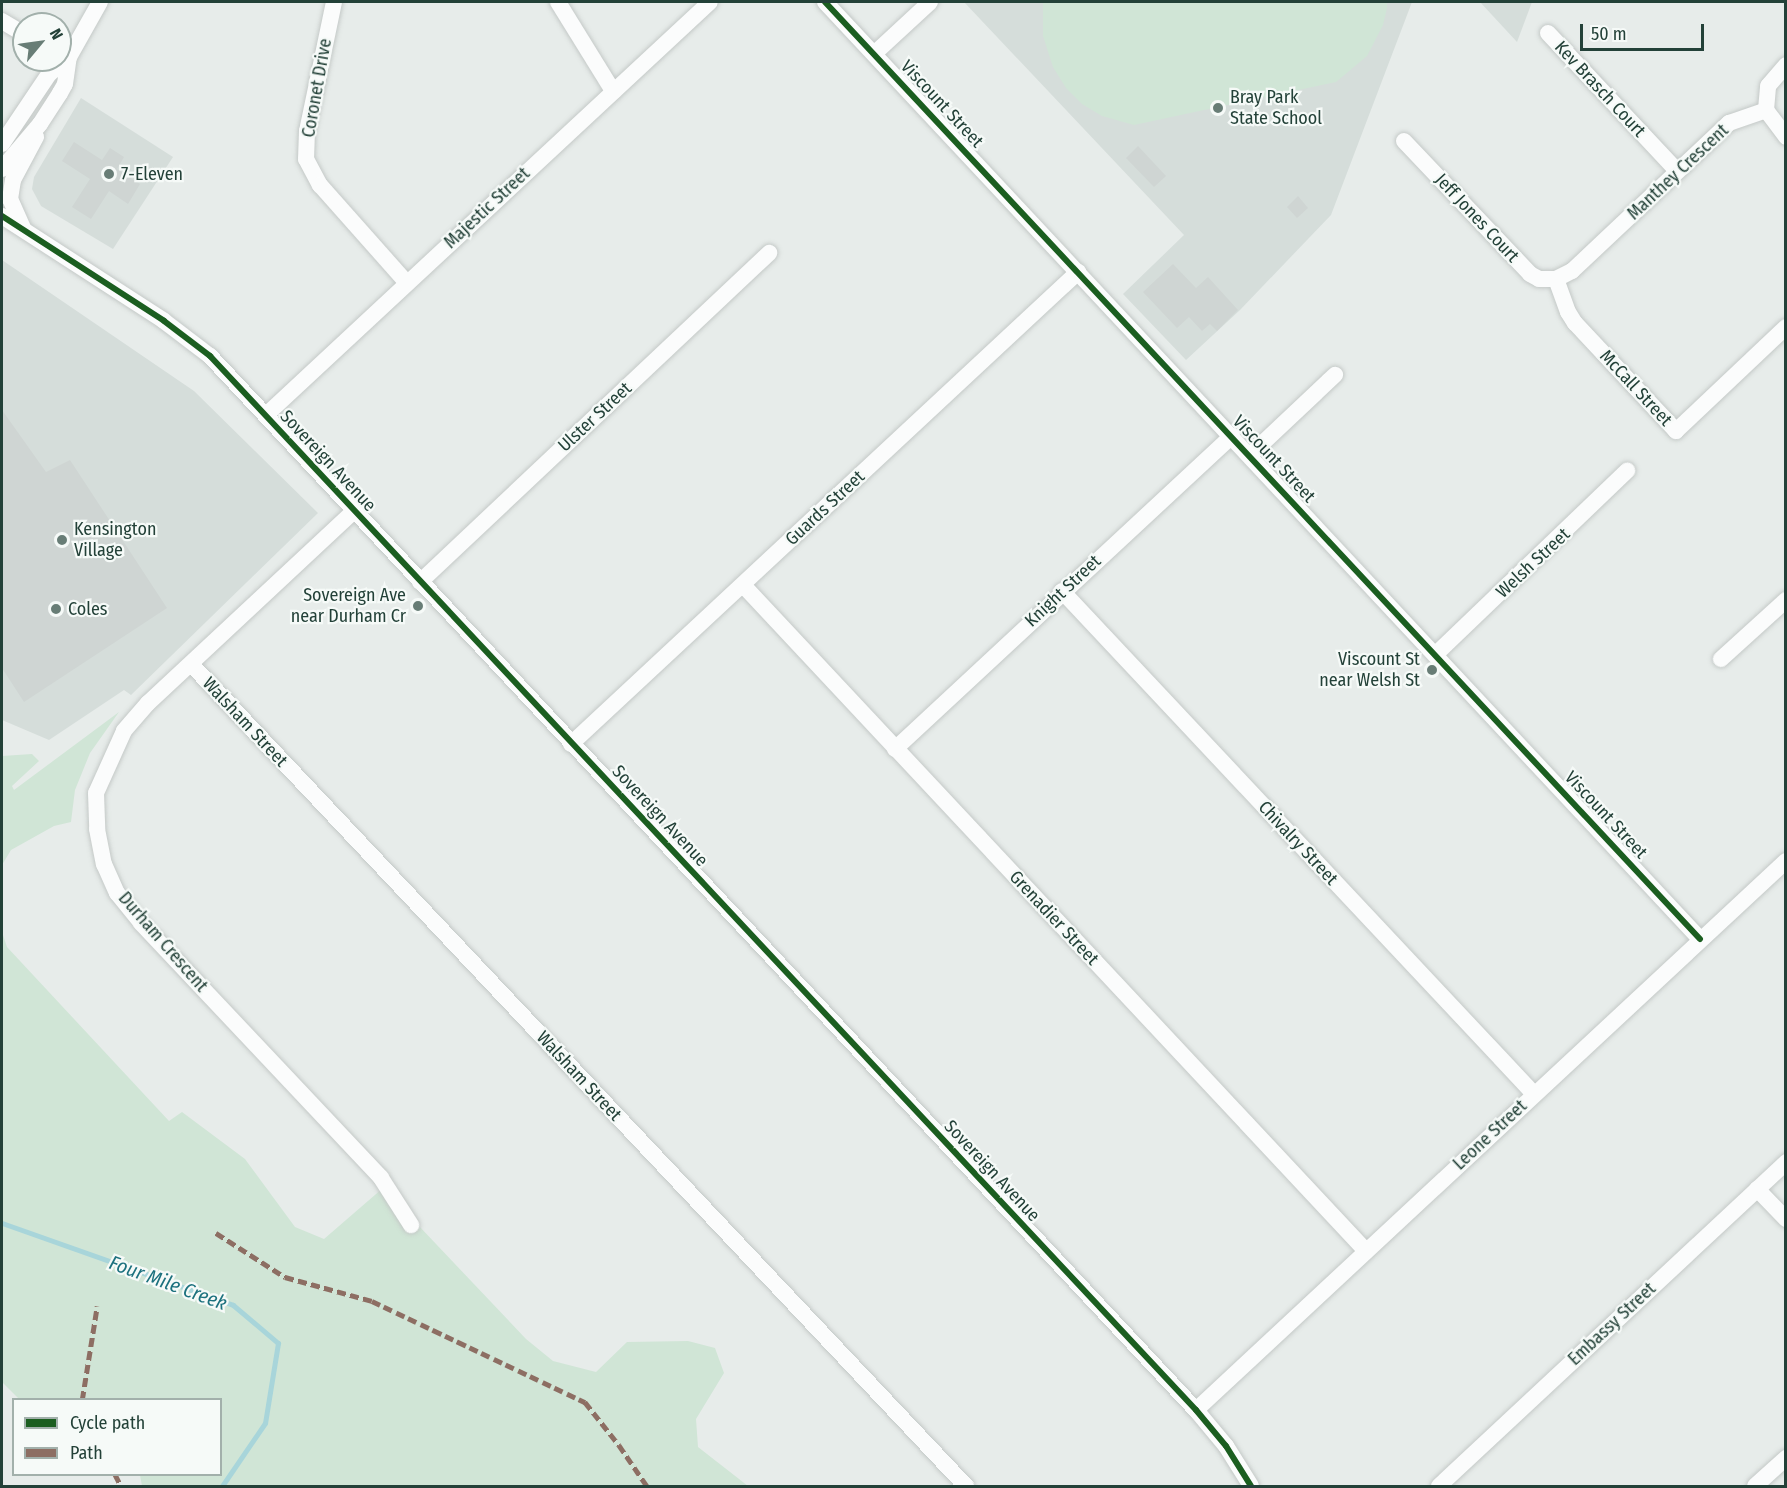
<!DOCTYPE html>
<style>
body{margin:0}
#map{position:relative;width:1787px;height:1488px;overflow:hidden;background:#e7ecea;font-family:"Fira Sans Condensed",sans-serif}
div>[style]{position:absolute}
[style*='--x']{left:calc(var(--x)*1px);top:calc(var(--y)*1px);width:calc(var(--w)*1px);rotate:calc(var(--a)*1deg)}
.built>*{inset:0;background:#d5ddda}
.green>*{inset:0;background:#d0e5d6}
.stream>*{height:5px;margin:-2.5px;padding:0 2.5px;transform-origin:2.5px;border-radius:2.5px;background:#a8d5da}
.building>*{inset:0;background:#cfd5d3}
.roads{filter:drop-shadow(0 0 2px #c4c9c7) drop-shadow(0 0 2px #c4c9c7)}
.minor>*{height:16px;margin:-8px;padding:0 8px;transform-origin:8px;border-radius:8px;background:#fbfcfc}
.quiet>*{height:4.5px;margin-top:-2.25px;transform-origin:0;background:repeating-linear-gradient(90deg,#8d6e63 0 9px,transparent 0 13.5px)}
.cycleway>*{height:6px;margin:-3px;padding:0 3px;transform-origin:3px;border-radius:3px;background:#1b5e20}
.dots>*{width:16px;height:16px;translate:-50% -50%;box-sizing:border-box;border:3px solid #f6faf8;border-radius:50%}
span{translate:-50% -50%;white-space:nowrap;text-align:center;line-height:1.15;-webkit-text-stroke:4.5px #f6faf8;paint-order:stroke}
.street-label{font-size:18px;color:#234138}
.poi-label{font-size:18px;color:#234138}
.left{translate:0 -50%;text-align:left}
.right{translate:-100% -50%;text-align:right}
.water-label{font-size:20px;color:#1c717e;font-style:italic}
.frame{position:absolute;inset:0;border:3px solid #234138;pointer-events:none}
.legend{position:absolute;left:12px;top:1398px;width:210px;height:78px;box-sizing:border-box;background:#f6faf8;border:2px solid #a2b0ab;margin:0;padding:8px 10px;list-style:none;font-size:18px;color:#234138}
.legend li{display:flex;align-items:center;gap:12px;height:30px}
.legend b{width:30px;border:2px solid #a2b0ab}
.north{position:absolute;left:12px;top:12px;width:60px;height:60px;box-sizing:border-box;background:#f6faf8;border:2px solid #a2b0ab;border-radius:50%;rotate:61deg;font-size:16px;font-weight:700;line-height:24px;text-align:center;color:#234138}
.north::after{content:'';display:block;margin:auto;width:21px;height:27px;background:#687d76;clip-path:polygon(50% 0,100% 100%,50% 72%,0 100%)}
.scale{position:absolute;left:1580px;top:24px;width:124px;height:27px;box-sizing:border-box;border:3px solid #234138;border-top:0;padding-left:8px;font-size:18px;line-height:21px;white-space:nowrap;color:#234138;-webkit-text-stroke:4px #f6faf8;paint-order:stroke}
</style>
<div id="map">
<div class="built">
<i style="clip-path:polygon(964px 2px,1412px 2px,1331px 215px,1240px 310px,1186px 360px,1123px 294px,1184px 235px)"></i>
<i style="clip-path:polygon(1480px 2px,1532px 2px,1517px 42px)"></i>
<i style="clip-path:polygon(81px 98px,173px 157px,113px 249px,41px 206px,32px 189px,34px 177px)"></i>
<i style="clip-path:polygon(2px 260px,194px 391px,318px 513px,131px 695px,124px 690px,49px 740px,2px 720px)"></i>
</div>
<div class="green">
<i style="clip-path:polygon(1043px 2px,1387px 2px,1387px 8px,1383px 25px,1367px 56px,1336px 82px,1134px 125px,1102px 116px,1082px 104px,1066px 88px,1053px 67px,1043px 36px)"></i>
<i style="clip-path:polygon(119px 712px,90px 753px,75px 790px,71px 822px,54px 826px,11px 850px,2px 865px,2px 756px,32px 754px,39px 761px,12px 786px,14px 790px)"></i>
<i style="clip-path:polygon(2px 932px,7px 947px,169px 1121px,182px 1112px,245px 1159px,295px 1227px,324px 1239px,383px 1188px,526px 1339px,553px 1361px,596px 1372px,627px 1342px,688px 1341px,715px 1348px,724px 1373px,696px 1419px,698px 1447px,748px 1486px,142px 1486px,140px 1475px,220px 1474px,220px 1400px,19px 1399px,2px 1382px)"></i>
</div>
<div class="stream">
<i style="--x:2;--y:1223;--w:245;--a:19.5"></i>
<i style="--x:233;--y:1305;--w:59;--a:40.2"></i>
<i style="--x:278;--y:1343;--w:81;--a:99.2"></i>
<i style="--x:265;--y:1423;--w:76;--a:124.3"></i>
</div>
<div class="building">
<i style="clip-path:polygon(74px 142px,102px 160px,110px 148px,124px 157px,117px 169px,140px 184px,128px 204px,109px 191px,91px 219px,72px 207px,90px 179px,62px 161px)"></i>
<i style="clip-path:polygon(1138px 146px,1166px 176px,1154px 187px,1126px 158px)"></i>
<i style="clip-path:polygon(1298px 196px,1308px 208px,1297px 218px,1287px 207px)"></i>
<i style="clip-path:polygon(1173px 264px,1196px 288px,1208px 277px,1238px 310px,1217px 331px,1210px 324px,1202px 331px,1189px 317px,1177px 328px,1143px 292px)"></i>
<i style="clip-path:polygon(2px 410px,46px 472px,70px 460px,167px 608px,24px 702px,2px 668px)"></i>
</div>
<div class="roads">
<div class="minor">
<i style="--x:334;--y:2;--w:132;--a:101.8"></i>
<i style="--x:307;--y:131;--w:28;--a:92"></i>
<i style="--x:306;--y:159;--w:30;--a:62"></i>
<i style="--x:320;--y:185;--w:131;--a:48.4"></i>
<i style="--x:558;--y:2;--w:105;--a:58.3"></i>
<i style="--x:825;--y:2;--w:1282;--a:46.96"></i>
<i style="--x:2;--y:21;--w:26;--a:31"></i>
<i style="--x:1548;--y:33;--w:189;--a:46.9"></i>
<i style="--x:875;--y:53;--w:75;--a:-42.8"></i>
<i style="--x:1766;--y:110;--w:34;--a:53"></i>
<i style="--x:1404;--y:141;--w:183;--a:46.5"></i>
<i style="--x:1530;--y:274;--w:10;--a:29"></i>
<i style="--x:1539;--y:279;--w:17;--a:0"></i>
<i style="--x:1556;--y:279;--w:18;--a:-27"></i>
<i style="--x:1572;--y:271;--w:216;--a:-43.3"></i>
<i style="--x:1729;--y:123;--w:39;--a:-19"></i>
<i style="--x:1766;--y:110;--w:24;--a:-85"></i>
<i style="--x:1768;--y:86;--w:28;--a:-49"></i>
<i style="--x:2;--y:144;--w:84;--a:-56.1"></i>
<i style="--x:49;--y:74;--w:26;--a:-40"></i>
<i style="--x:69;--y:57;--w:63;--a:-60.6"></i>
<i style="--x:2;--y:169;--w:59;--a:-49.8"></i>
<i style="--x:40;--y:124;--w:37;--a:-57"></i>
<i style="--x:60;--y:93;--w:10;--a:-61"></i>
<i style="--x:65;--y:84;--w:27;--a:-82"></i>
<i style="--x:2;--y:216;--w:193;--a:32.9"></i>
<i style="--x:164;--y:321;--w:58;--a:37.3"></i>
<i style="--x:210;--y:356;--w:1443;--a:46.91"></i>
<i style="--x:1196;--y:1410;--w:47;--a:50.2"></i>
<i style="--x:1226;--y:1446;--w:47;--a:58"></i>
<i style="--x:23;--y:228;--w:32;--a:-114"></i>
<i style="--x:10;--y:199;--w:19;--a:-81"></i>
<i style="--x:13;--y:180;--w:49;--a:-61.9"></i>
<i style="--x:1556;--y:279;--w:35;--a:70"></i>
<i style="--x:1568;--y:312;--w:13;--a:58"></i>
<i style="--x:1575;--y:323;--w:148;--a:46.9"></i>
<i style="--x:1676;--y:431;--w:151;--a:-43.4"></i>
<i style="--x:266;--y:415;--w:606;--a:-42.93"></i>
<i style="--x:1250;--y:455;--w:117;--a:-43.3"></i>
<i style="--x:354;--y:511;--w:282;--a:137"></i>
<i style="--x:148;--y:703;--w:37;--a:131"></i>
<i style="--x:124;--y:731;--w:68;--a:114.3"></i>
<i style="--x:96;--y:793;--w:36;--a:88"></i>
<i style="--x:97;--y:829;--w:36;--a:79"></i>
<i style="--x:104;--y:864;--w:32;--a:66"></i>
<i style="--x:117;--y:893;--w:38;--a:51"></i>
<i style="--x:141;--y:923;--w:350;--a:46.7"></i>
<i style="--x:381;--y:1178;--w:56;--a:57.4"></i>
<i style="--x:420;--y:582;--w:480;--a:-43.3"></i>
<i style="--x:743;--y:585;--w:912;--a:46.91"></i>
<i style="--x:1062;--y:591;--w:690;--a:46.82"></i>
<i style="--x:1436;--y:654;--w:265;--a:-43.8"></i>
<i style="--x:1721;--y:659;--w:88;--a:-42.2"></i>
<i style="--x:191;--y:664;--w:1130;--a:46.69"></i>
<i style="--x:571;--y:744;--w:693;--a:-42.95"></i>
<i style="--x:895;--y:749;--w:460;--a:-42.9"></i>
<i style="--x:1757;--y:1189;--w:42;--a:46"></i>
<i style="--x:1196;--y:1410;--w:806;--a:-42.94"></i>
<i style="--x:1439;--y:1486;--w:475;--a:-43"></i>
<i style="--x:1755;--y:1486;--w:42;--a:-42.1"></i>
</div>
</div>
<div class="quiet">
<i style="--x:216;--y:1233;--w:82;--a:32.5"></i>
<i style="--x:285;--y:1277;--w:90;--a:15.4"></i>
<i style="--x:372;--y:1301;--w:236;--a:25.4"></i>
<i style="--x:585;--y:1402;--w:55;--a:51.7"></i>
<i style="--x:619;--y:1445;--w:50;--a:55.7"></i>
<i style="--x:82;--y:1400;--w:95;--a:-80.9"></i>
<i style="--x:115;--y:1474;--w:13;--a:63"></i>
</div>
<div class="cycleway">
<i style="--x:825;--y:2;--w:1282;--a:46.96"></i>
<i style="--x:2;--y:216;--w:193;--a:32.9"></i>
<i style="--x:164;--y:321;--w:58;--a:37.3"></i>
<i style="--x:210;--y:356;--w:1443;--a:46.91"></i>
<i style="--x:1196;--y:1410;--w:47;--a:50.2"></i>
<i style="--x:1226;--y:1446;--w:47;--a:58"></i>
</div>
<div class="dots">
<i style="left:1218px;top:108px;background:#687d76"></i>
<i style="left:109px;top:174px;background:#687d76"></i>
<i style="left:62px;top:540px;background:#687d76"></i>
<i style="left:418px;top:606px;background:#687d76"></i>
<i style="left:56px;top:609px;background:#687d76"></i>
<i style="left:1432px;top:670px;background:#687d76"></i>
</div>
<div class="street-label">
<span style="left:317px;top:88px;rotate:-80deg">Coronet Drive</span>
<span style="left:1600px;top:89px;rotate:47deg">Kev Brasch Court</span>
<span style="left:942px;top:104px;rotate:47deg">Viscount Street</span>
<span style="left:1678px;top:172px;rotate:-43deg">Manthey Crescent</span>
<span style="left:487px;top:208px;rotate:-43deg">Majestic Street</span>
<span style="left:1477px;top:218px;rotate:47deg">Jeff Jones Court</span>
<span style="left:1636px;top:388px;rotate:47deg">McCall Street</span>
<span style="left:595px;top:417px;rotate:-43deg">Ulster Street</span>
<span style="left:1274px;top:459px;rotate:47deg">Viscount Street</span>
<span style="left:328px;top:461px;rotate:47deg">Sovereign Avenue</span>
<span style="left:825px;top:508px;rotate:-43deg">Guards Street</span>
<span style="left:1533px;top:563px;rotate:-43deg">Welsh Street</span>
<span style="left:1063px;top:591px;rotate:-43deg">Knight Street</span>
<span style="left:245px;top:722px;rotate:47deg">Walsham Street</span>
<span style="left:1606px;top:815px;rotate:47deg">Viscount Street</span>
<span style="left:660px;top:816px;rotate:47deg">Sovereign Avenue</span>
<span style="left:1298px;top:843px;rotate:47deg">Chivalry Street</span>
<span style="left:1054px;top:918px;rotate:47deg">Grenadier Street</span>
<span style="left:163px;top:942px;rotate:49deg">Durham Crescent</span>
<span style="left:579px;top:1076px;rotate:47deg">Walsham Street</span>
<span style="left:1490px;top:1135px;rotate:-43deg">Leone Street</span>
<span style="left:992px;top:1171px;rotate:47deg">Sovereign Avenue</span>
<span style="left:1612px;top:1324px;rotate:-43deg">Embassy Street</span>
</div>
<div class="poi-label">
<span class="left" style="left:1230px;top:108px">Bray Park<br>State School</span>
<span class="left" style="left:121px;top:174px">7-Eleven</span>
<span class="left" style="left:74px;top:540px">Kensington<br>Village</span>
<span class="right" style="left:406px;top:606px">Sovereign Ave<br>near Durham Cr</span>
<span class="left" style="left:68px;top:609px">Coles</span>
<span class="right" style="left:1420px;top:670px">Viscount St<br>near Welsh St</span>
</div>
<div class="water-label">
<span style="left:168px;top:1283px;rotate:20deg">Four Mile Creek</span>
</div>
<div class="frame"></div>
<ul class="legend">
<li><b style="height:8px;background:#1b5e20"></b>Cycle path</li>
<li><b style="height:8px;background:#8d6e63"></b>Path</li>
</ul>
<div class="north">N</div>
<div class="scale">50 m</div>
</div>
